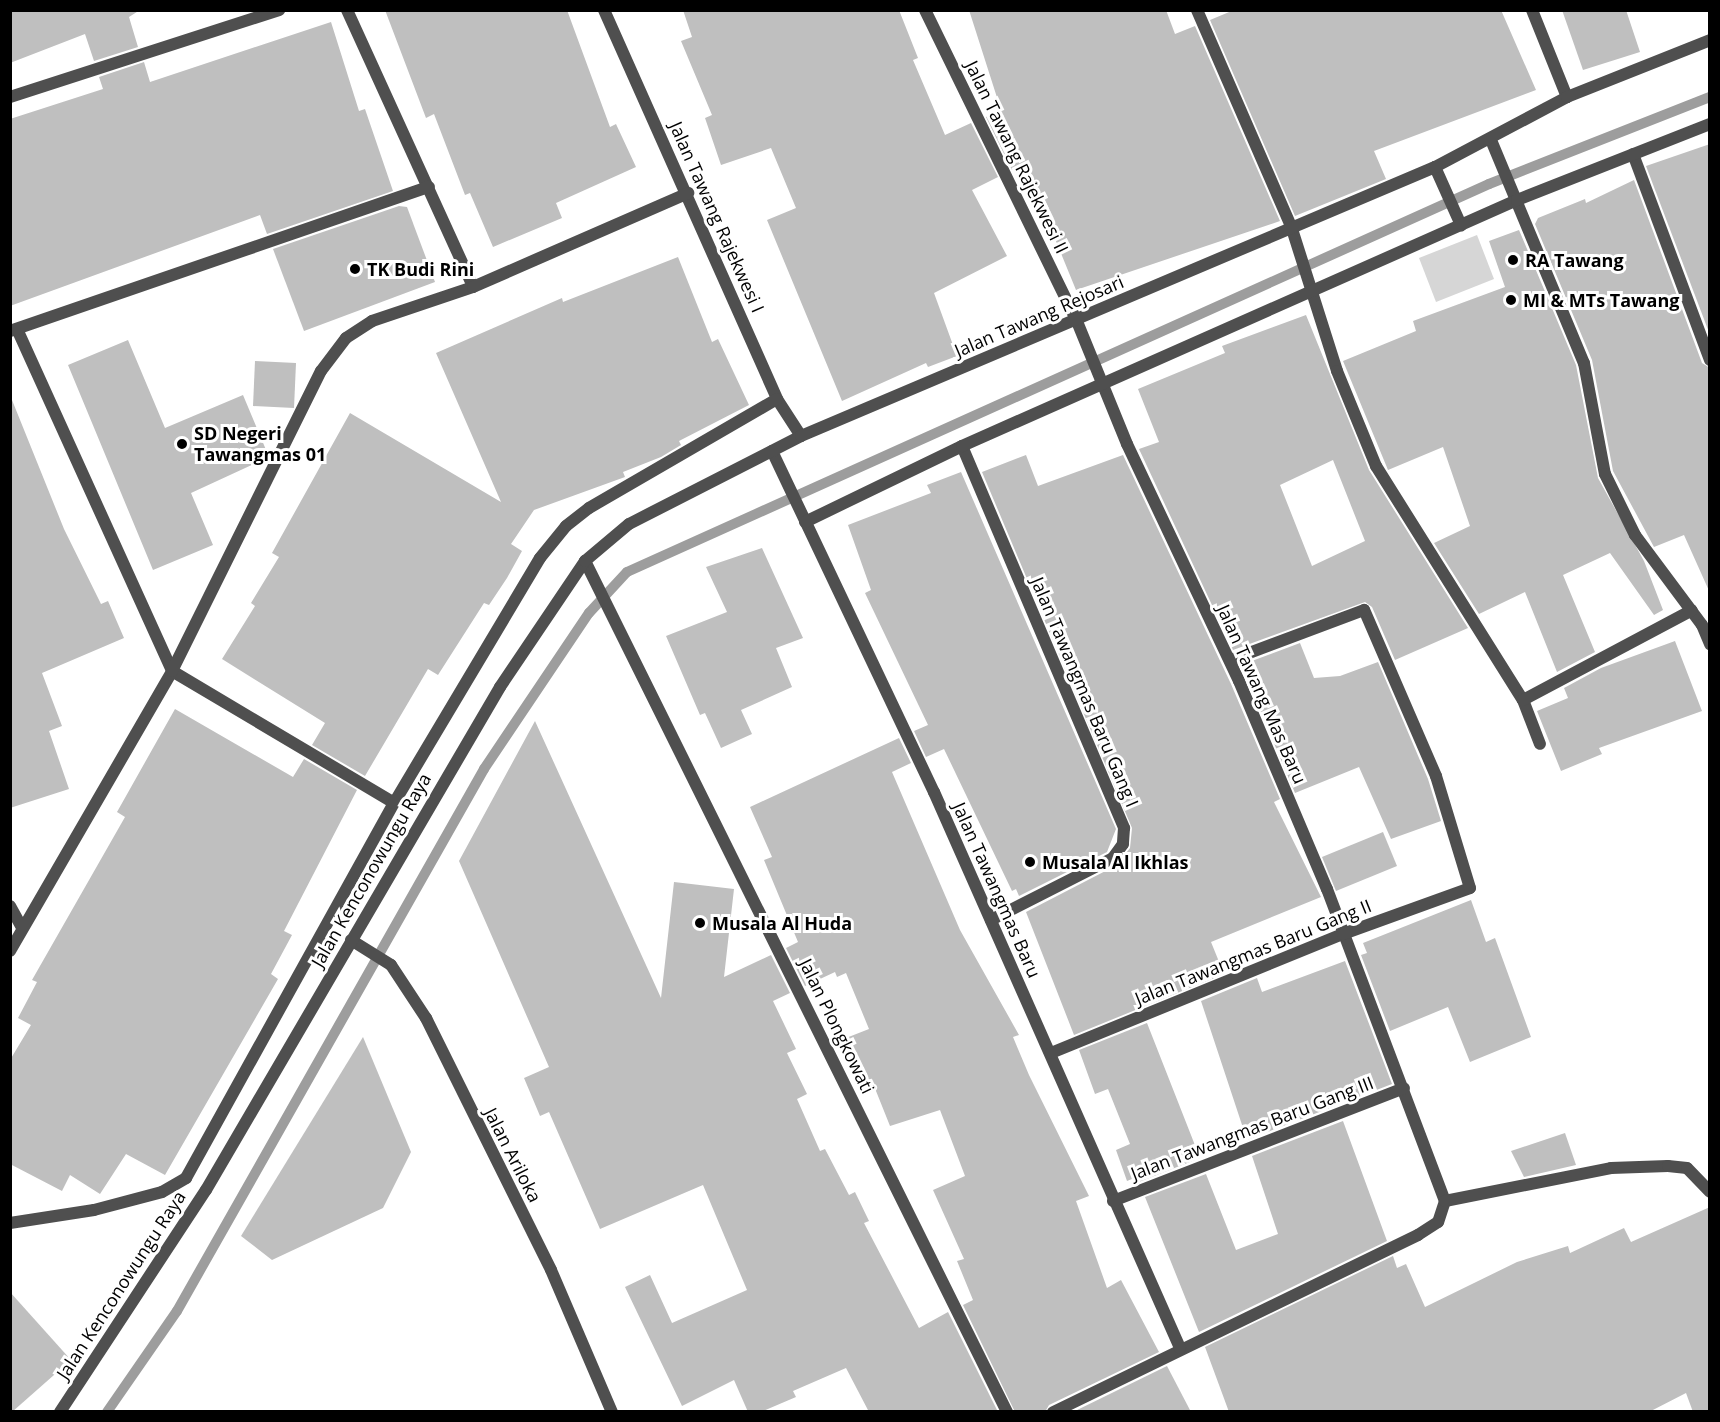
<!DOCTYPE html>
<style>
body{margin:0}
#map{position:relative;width:1720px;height:1422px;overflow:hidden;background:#fff;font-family:"Open Sans",sans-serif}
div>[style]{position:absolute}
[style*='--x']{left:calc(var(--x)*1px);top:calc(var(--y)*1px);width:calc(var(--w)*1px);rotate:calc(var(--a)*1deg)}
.green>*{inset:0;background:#d6d6d6}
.stream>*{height:10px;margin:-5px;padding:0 5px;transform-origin:5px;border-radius:5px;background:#9d9d9d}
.building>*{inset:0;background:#bfbfbf}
.street>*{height:12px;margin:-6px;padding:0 6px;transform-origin:6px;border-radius:6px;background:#4f4f4f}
.dots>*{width:16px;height:16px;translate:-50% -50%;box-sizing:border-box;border:3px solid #fff;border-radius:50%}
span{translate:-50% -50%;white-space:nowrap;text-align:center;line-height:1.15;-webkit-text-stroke:6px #fff;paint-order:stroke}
.street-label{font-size:18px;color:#000}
.poi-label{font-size:18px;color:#000;font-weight:700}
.left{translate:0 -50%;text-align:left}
.frame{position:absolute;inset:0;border:12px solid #000;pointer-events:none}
</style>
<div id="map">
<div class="green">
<i style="clip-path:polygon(1477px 235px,1494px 279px,1436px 302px,1419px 258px)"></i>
</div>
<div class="stream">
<i style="--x:107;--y:1412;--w:123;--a:-55.3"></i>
<i style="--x:177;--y:1311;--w:623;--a:-60.47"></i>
<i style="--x:484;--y:769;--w:188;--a:-56.1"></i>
<i style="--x:589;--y:613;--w:56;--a:-47.2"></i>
<i style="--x:627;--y:572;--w:945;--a:-24.23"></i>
<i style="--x:1489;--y:184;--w:238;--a:-21.5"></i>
</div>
<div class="building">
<i style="clip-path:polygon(10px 10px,140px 10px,129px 17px,138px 47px,94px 61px,85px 34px,10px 63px)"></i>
<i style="clip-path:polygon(385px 10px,567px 10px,610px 127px,616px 124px,636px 167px,556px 203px,562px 218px,493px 247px,470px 193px,465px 195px,434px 114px,426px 118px)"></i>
<i style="clip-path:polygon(683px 10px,899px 10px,918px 58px,913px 60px,945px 135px,971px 123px,998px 177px,972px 190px,1007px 256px,934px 293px,957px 356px,928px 367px,926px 363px,842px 401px,767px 220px,796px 208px,771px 148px,721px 165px,705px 118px,712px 115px,681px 41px,692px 37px)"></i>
<i style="clip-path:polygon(969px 10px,1166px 10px,1175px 34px,1195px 26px,1280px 221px,1076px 290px,1024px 163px,1012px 170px,986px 117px,1001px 110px)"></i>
<i style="clip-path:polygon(1234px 10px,1501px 10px,1536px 90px,1374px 151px,1386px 179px,1295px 216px,1210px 20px)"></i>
<i style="clip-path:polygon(1562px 10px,1626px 10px,1640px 52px,1583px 70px)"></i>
<i style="clip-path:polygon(331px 22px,359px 111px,365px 109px,393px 191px,267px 234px,260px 215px,10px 306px,10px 119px,103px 89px,99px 77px,144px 62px,150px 82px)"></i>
<i style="clip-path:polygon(1710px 144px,1710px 335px,1646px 166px)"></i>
<i style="clip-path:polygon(1634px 180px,1702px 363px,1710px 368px,1710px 593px,1684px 535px,1654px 547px,1613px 471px,1592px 360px,1535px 224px,1538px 218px,1585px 199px,1586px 203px)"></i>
<i style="clip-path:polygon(399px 206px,407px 207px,435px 282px,304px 331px,273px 249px)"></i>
<i style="clip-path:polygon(1519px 230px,1576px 365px,1598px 478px,1644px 561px,1663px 610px,1654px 615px,1610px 553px,1563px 575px,1595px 652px,1557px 672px,1525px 592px,1479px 614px,1434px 543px,1470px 526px,1443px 447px,1388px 470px,1343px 361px,1416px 331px,1413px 321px,1505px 287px,1489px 241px)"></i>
<i style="clip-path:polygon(678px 257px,712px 342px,718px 339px,749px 405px,679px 441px,681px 445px,661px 457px,623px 472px,625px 477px,534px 510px,511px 544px,522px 551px,507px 578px,489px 605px,484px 603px,438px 675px,428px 669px,365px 776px,312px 745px,325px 723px,222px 659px,255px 606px,251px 603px,279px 557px,272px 553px,350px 413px,501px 502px,436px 353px,562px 298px,563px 302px)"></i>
<i style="clip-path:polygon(evenodd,1306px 315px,1369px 470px,1468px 628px,1395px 660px,1372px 607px,1365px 602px,1233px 650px,1139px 449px,1159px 442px,1138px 389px,1225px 353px,1222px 346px,1306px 315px,1333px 460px,1365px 541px,1312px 566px,1280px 485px,1333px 460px)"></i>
<i style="clip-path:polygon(128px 340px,165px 428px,243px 395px,269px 457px,191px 493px,213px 545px,153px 570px,68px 365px)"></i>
<i style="clip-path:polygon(255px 361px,296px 363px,294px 408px,253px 406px)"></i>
<i style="clip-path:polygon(12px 400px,64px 529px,101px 604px,108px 601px,124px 638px,42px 673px,62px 726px,49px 731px,69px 789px,10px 808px)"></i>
<i style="clip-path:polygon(1026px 455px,1038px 486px,1123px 455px,1231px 684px,1280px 799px,1274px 802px,1321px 897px,1211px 942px,1224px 974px,1074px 1035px,1026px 912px,1117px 865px,1130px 848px,1132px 828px,982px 472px)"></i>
<i style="clip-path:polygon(961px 472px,1116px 829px,1107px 852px,1019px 896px,1016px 889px,1012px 891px,944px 749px,926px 757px,914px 731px,928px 725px,865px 593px,871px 590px,848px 525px,931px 493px,927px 485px)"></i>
<i style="clip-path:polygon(762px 548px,803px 638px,776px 648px,792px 687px,741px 710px,752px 734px,721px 748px,705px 713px,700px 715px,666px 636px,727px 612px,706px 567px)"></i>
<i style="clip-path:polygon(1675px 641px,1702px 711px,1599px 748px,1602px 754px,1561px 771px,1537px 711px,1568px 698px,1564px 688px,1601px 668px)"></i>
<i style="clip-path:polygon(1300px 643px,1314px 678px,1340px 676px,1378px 662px,1428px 779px,1441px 821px,1391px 839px,1359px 767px,1295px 793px,1241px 665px)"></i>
<i style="clip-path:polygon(175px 709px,293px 777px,304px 759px,357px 790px,284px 931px,292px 935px,271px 974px,278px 979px,165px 1175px,126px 1154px,100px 1194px,70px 1175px,62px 1191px,10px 1164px,10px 1060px,31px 1025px,18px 1018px,37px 982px,32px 980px,125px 817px,117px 812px)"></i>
<i style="clip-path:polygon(535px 721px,661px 998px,674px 882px,734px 889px,724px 977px,771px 955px,790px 993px,773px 1001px,796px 1049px,787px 1053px,807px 1094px,797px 1099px,820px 1151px,825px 1149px,849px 1195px,855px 1192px,869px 1221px,864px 1223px,919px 1328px,948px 1312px,998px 1412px,869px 1412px,846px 1368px,793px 1391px,796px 1397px,761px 1412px,748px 1412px,734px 1380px,682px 1406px,625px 1287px,650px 1275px,672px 1323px,747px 1290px,703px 1185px,600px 1229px,549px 1112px,540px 1116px,524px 1078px,549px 1067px,459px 861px)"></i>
<i style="clip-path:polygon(899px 738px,911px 763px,892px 772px,960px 930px,1019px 1035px,1013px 1037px,1029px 1075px,1089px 1196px,1076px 1201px,1107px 1288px,1121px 1280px,1159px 1352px,1049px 1405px,1045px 1412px,1015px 1412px,963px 1305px,973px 1300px,957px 1261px,964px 1259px,933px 1190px,965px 1176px,940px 1110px,890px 1126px,874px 1086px,863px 1089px,846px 1038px,869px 1029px,846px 973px,837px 977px,835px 972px,805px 986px,786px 948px,798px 942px,764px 860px,772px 857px,750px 807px)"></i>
<i style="clip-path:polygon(1383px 832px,1397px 866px,1336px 891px,1322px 857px)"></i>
<i style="clip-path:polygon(1471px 900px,1486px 942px,1495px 938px,1531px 1037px,1470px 1062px,1448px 1007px,1390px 1031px,1361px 955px,1367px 953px,1363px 943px)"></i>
<i style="clip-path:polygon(1345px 961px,1392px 1084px,1247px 1140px,1201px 1001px,1257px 978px,1262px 992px)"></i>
<i style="clip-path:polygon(1147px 1023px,1200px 1158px,1139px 1182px,1137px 1177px,1127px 1181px,1116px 1150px,1130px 1144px,1108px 1089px,1095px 1094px,1079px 1050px)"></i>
<i style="clip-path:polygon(363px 1037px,411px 1152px,383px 1208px,272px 1260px,241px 1236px)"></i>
<i style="clip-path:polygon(1343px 1121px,1387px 1241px,1199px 1332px,1145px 1197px,1206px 1174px,1236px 1250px,1278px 1234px,1252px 1156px)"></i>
<i style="clip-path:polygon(1565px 1133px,1576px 1165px,1524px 1177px,1511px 1151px)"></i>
<i style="clip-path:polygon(1710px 1207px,1710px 1412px,1693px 1412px,1686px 1393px,1649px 1412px,1229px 1412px,1205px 1347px,1393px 1256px,1397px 1268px,1406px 1264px,1425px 1307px,1517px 1262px,1568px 1246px,1570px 1253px,1624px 1228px,1631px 1242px)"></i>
<i style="clip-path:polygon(10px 1292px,71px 1360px,12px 1412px,10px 1412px)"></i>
<i style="clip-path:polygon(1167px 1366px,1191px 1412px,1073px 1412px)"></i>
</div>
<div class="street">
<i style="--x:347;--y:10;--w:304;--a:65.5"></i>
<i style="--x:604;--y:10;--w:426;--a:66"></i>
<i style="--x:777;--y:399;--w:44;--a:57"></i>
<i style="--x:925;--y:10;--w:344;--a:64"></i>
<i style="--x:1076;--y:319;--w:135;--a:67.8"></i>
<i style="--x:1127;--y:444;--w:262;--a:64.7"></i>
<i style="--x:1239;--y:681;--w:226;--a:67.1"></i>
<i style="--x:1327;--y:889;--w:334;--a:69.3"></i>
<i style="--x:1445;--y:1201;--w:22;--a:108"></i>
<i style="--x:1438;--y:1222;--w:24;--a:147"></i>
<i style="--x:1418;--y:1235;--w:406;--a:154.1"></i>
<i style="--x:1197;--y:10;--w:239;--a:66.5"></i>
<i style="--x:1292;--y:229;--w:149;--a:72.4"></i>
<i style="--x:1337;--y:371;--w:103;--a:67.7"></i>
<i style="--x:1376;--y:466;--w:276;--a:57.9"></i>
<i style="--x:1523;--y:700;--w:47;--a:68.9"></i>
<i style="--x:1532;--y:10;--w:94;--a:68.1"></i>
<i style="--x:10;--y:97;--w:283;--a:-17.9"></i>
<i style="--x:1491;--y:140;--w:242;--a:67.4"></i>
<i style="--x:1584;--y:363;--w:113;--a:79.3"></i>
<i style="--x:1605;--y:474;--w:68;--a:63.8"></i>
<i style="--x:1635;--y:535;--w:112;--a:53.3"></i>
<i style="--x:1702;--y:625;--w:21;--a:67"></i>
<i style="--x:1633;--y:154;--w:220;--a:69.5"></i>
<i style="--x:1435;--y:167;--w:64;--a:65.9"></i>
<i style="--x:17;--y:329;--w:375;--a:65.6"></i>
<i style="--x:172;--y:671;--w:258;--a:30.7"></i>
<i style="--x:10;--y:331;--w:443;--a:-19"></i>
<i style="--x:962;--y:446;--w:415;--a:67"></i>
<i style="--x:1124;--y:828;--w:16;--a:94"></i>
<i style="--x:1123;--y:844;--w:17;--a:126"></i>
<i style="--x:1113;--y:858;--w:137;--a:153.1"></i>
<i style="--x:772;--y:451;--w:378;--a:64.6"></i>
<i style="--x:934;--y:792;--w:608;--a:66.13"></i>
<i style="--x:805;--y:522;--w:174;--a:-25.8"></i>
<i style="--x:962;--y:446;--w:607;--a:-23.9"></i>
<i style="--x:1517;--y:200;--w:207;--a:-21.5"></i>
<i style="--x:585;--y:561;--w:950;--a:63.62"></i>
<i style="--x:1523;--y:700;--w:191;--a:-28"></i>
<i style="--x:10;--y:906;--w:25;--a:61"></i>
<i style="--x:351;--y:940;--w:47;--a:32"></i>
<i style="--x:391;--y:965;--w:64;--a:56.6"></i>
<i style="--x:426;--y:1018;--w:281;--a:63.6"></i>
<i style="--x:551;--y:1270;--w:155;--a:66.8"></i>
<i style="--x:10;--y:951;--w:323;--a:-59.9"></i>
<i style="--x:172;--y:671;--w:335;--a:-63.6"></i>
<i style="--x:321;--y:371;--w:41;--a:-52.9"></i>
<i style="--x:346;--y:338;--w:31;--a:-33"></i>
<i style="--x:372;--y:321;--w:107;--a:-18.6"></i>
<i style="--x:473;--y:287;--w:235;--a:-23.6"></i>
<i style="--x:1051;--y:1053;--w:315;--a:-22.2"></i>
<i style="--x:1343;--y:934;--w:135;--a:-19.9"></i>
<i style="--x:1470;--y:888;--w:117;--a:-106.9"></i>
<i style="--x:1436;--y:776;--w:181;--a:-113.4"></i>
<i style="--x:1364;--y:610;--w:143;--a:159.5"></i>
<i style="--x:1113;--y:1201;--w:312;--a:-21.2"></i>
<i style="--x:1445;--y:1201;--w:169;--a:-11.2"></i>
<i style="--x:1611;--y:1168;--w:57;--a:-2"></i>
<i style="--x:1668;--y:1166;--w:19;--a:6"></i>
<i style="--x:1687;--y:1168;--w:33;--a:46"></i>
<i style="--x:10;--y:1223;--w:85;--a:-8.8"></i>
<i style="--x:94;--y:1210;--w:70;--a:-14.8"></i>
<i style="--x:162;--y:1192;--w:28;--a:-30"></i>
<i style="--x:186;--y:1178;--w:429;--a:-61"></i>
<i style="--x:394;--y:803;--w:285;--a:-59.2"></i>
<i style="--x:540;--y:558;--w:41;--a:-50.9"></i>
<i style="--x:566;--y:526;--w:29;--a:-38"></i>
<i style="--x:589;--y:508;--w:217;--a:-30.1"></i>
<i style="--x:60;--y:1412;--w:266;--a:-56.7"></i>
<i style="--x:206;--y:1190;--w:583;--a:-59.69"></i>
<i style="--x:500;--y:687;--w:152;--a:-56"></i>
<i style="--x:585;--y:561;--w:57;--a:-40.1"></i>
<i style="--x:629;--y:524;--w:193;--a:-27.1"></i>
<i style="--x:801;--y:436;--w:689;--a:-22.99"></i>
<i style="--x:1435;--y:167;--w:149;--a:-27.9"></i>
<i style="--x:1567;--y:97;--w:154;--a:-21.7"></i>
</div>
<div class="dots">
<i style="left:1513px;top:260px;background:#000"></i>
<i style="left:355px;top:269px;background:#000"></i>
<i style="left:1511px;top:300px;background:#000"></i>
<i style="left:182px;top:444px;background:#000"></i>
<i style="left:1030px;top:862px;background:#000"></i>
<i style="left:700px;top:923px;background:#000"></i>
</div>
<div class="street-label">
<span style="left:1017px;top:157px;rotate:64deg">Jalan Tawang Rajekwesi II</span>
<span style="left:717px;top:217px;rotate:66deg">Jalan Tawang Rajekwesi I</span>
<span style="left:1039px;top:316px;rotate:-23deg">Jalan Tawang Rejosari</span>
<span style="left:1085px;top:692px;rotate:67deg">Jalan Tawangmas Baru Gang I</span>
<span style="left:1262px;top:694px;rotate:66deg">Jalan Tawang Mas Baru</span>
<span style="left:371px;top:870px;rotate:-60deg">Jalan Kenconowungu Raya</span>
<span style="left:997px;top:890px;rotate:66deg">Jalan Tawangmas Baru</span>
<span style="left:1253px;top:952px;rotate:-22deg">Jalan Tawangmas Baru Gang II</span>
<span style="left:837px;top:1026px;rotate:64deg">Jalan Plongkowati</span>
<span style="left:1252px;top:1128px;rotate:-21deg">Jalan Tawangmas Baru Gang III</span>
<span style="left:513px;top:1155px;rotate:63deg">Jalan Ariloka</span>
<span style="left:121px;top:1285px;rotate:-57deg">Jalan Kenconowungu Raya</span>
</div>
<div class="poi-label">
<span class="left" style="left:1525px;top:260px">RA Tawang</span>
<span class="left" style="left:367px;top:269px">TK Budi Rini</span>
<span class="left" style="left:1523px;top:300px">MI &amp; MTs Tawang</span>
<span class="left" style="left:194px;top:444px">SD Negeri<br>Tawangmas 01</span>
<span class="left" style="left:1042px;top:862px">Musala Al Ikhlas</span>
<span class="left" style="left:712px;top:923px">Musala Al Huda</span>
</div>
<div class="frame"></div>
</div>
